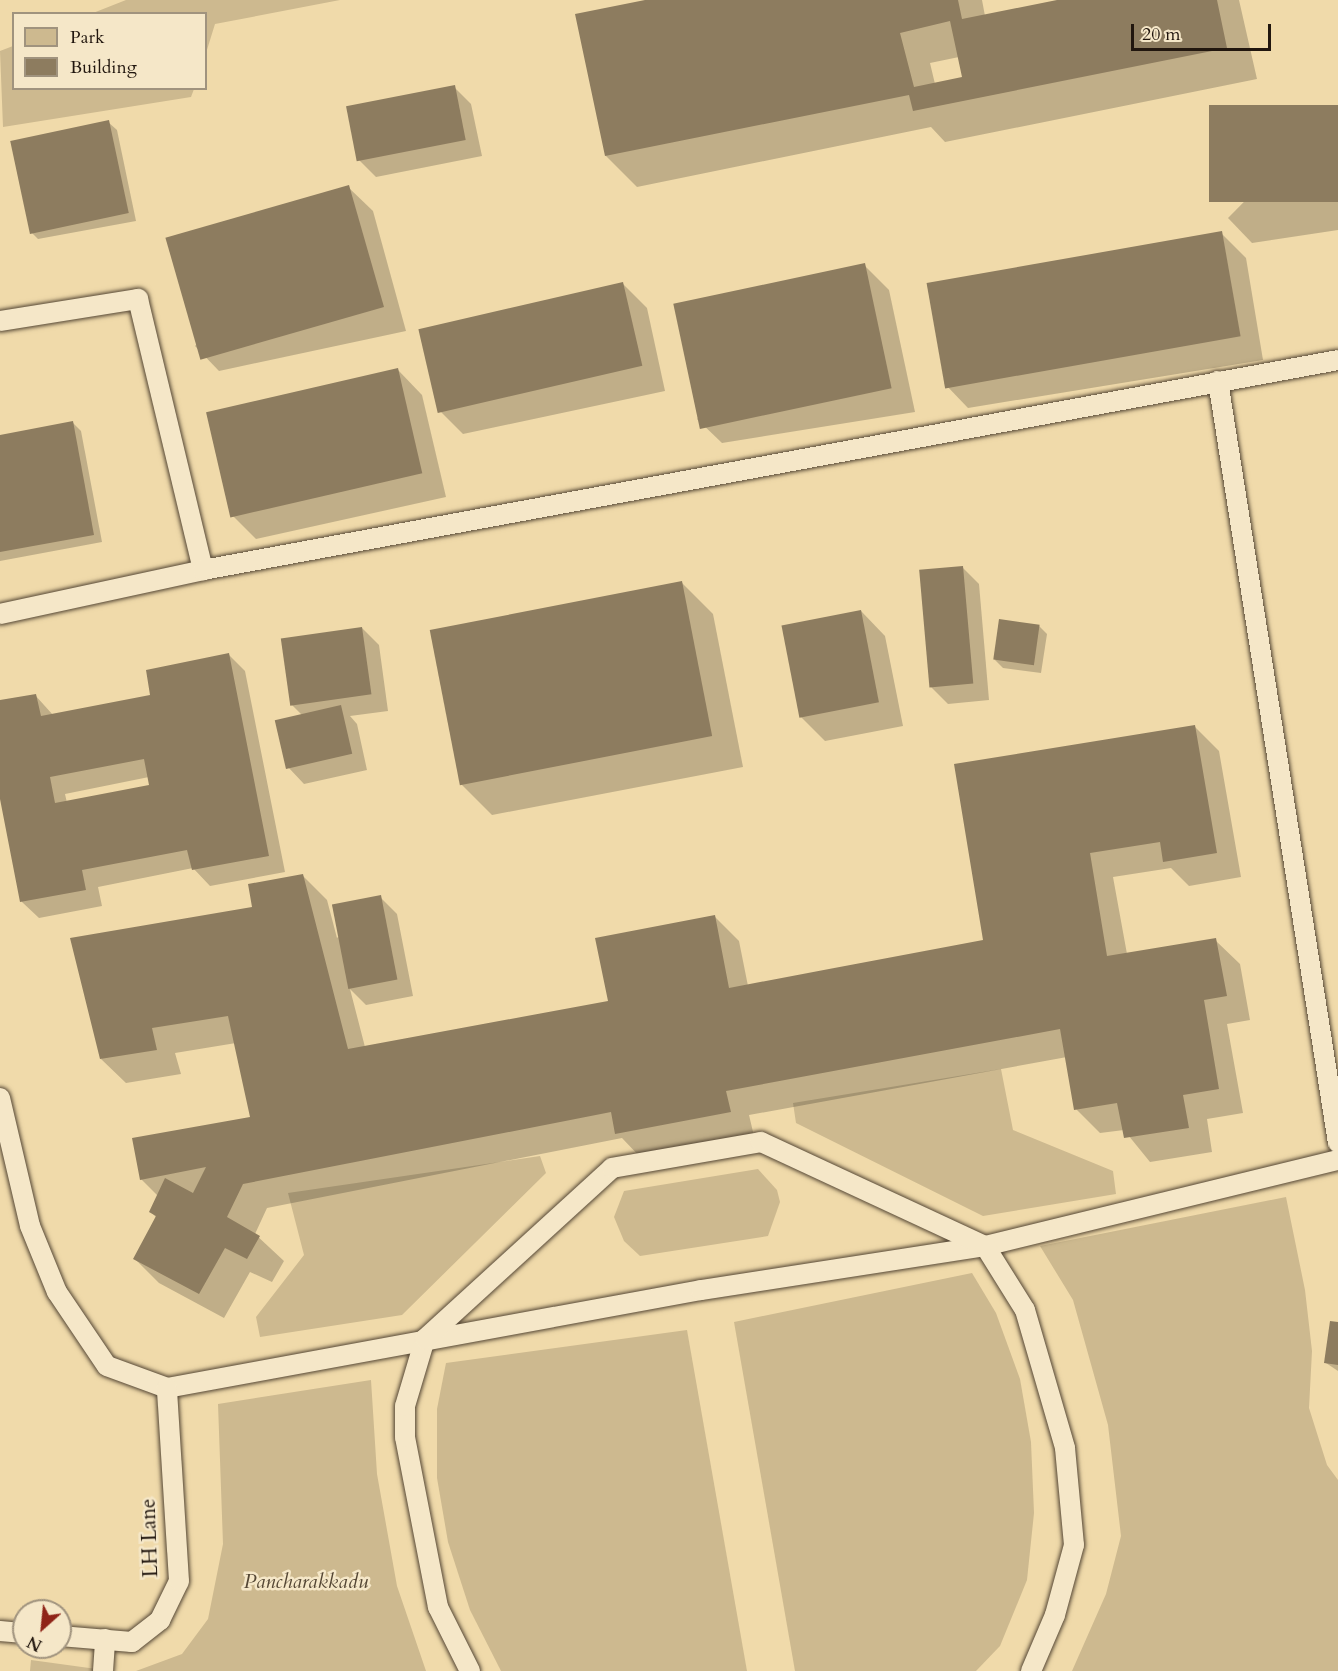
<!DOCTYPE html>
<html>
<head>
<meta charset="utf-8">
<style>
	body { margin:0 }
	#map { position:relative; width:1338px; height:1671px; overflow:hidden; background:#f0daaa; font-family:Cardo,serif }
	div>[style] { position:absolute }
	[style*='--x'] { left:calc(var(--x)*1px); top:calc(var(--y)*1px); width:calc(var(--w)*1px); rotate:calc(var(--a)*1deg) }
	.green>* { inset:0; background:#cdb98f }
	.shadow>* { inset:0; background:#0003 }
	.building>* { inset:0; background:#8d7c5f; transform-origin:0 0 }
	.roads { filter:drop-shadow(0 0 2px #554735) drop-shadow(0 0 2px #554735) }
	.lane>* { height:20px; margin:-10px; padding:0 10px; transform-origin:10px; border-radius:10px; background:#f5e7c8 }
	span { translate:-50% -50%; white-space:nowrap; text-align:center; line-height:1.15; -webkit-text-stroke:5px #f5e7c8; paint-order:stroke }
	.street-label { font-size:21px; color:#21160e }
	.park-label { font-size:21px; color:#554735; font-style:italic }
	.legend { position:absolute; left:12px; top:12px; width:195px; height:78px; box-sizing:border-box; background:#f5e7c8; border:2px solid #a0937e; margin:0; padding:8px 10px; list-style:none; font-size:18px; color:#21160e }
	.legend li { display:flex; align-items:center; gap:12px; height:30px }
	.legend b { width:30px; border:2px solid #a0937e }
	.north { position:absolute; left:12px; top:1599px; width:60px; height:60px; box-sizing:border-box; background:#f5e7c8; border:2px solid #a0937e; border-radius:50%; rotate:207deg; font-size:16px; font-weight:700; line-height:24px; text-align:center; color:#21160e }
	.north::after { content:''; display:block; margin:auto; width:21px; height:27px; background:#8f2418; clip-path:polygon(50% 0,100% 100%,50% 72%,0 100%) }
	.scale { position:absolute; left:1131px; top:24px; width:140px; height:27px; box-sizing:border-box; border:3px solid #21160e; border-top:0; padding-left:8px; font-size:18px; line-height:21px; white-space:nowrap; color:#21160e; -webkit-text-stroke:4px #f5e7c8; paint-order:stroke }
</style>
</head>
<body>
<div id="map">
	<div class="green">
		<i style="clip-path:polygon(126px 0,340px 0,215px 24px,206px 53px,206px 14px,93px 13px)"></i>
		<i style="clip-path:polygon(13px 46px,14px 88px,194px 89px,191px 97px,3px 127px,0 51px)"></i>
		<i style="clip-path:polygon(1001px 1069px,1013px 1130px,1113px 1171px,1116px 1194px,983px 1216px,796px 1123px,793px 1103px)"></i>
		<i style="clip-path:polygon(540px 1156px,546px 1173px,402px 1315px,260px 1337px,256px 1317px,304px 1255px,288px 1193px)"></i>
		<i style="clip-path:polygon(758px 1169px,777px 1190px,780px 1202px,768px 1236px,640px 1256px,624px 1241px,614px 1217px,624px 1191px)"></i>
		<i style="clip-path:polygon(1286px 1197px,1305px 1290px,1312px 1351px,1309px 1408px,1327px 1465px,1338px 1480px,1338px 1671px,1072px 1671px,1106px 1594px,1121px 1536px,1108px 1425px,1073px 1300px,1040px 1246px)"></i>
		<i style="clip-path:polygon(972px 1273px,996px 1313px,1020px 1379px,1031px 1442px,1034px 1513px,1027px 1580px,1000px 1646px,976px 1671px,795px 1671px,734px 1322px)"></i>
		<i style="clip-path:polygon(687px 1330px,747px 1671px,501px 1671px,470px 1610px,448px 1542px,437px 1478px,437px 1409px,446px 1363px)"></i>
		<i style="clip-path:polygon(371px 1380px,377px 1474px,397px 1586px,426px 1671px,136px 1671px,182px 1654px,208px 1619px,223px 1544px,218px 1404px)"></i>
		<i style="clip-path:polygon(31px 1660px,111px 1671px,30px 1671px)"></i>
	</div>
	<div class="shadow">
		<i style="clip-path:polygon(evenodd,653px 0,982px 0,985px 16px,1064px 0,1239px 0,1257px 79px,945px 142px,931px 127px,637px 187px,606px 156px,653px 0,959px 57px,964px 78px,935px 84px,930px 63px,959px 57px)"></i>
		<i style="clip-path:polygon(454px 87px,471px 104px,482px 156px,376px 177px,359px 160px)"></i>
		<i style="clip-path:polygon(1338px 107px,1338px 230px,1252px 243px,1228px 218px)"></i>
		<i style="clip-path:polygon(108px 122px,117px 130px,136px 221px,38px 239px,30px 231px)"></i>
		<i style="clip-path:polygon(348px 187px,373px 211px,406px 331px,219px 371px,195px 346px)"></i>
		<i style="clip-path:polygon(1221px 233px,1246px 258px,1263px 360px,968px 408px,944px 383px)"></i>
		<i style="clip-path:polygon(864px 265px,889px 290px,915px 412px,722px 443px,697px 419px)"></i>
		<i style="clip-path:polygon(623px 284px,647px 308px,665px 391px,463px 434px,438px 409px)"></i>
		<i style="clip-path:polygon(398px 370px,422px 395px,446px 497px,256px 539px,231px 514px)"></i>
		<i style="clip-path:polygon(73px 423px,81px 431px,102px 542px,0 561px,0 436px)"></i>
		<i style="clip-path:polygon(962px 567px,979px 584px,989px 700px,948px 704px,931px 687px)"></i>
		<i style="clip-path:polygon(682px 583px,713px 614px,743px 767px,492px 815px,461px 784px)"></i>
		<i style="clip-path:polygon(861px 611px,885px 636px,903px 726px,825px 741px,800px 716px)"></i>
		<i style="clip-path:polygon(1039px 626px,1047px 634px,1041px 673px,1003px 668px,995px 660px)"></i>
		<i style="clip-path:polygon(362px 628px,379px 645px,388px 711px,350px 716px,357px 724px,367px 770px,304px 784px,288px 767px,302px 715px,292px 705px)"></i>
		<i style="clip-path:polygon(evenodd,228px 654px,245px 671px,285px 872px,210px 886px,193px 868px,98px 887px,102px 906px,39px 918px,22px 902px,0 792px,0 702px,35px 695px,53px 715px,152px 696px,228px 654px,149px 777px,151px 786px,67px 803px,65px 794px,149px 777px)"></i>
		<i style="clip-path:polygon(1194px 726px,1219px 751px,1241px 877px,1189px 886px,1171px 868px,1113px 877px,1127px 954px,1215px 940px,1240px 964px,1250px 1020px,1227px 1024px,1243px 1113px,1207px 1119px,1212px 1152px,1150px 1162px,1124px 1130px,1100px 1133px,1076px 1109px,1067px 1057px,749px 1115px,754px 1136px,641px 1158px,622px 1138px,267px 1208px,255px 1234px,284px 1261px,272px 1282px,250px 1272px,224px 1318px,159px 1283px,135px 1259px,157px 1218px,151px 1212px,158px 1196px,141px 1179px,252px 1118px,236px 1043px,175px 1053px,181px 1074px,126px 1083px,101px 1059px,253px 908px,303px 876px,327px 900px,337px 938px,380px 897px,397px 914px,413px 996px,366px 1005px,350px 989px,365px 1047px,609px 1002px,715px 917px,739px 941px,748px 986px,985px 941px)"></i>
		<i style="clip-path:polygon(1338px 1324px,1338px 1371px,1326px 1363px)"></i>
	</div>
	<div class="building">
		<i style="clip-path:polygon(evenodd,645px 0,958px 0,962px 19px,1057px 0,1217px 0,1227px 48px,913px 111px,909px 95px,605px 156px,575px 14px,645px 0,950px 21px,962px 77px,914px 87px,900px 33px,950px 21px)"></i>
		<i style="left:455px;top:85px;width:56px;height:111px;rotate:79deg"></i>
		<i style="left:1338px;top:105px;width:97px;height:129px;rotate:90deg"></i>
		<i style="left:109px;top:120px;width:95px;height:101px;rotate:78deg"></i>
		<i style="left:349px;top:185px;width:127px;height:191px;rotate:74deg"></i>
		<i style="left:1222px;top:231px;width:107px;height:300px;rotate:80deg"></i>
		<i style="left:865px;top:263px;width:128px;height:196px;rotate:78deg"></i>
		<i style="left:623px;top:282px;width:86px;height:210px;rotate:77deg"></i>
		<i style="left:398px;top:368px;width:108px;height:197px;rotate:77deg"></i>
		<i style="clip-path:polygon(73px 421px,94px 535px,0 552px,0 435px)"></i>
		<i style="left:963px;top:566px;width:118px;height:44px;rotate:85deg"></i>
		<i style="left:682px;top:581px;width:158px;height:257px;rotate:79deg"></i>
		<i style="left:861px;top:610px;width:94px;height:81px;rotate:79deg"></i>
		<i style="left:999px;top:619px;width:41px;height:41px;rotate:8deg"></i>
		<i style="left:362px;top:627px;width:68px;height:82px;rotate:82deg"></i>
		<i style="clip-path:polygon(evenodd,229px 653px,269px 856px,192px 870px,187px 850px,82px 870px,86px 890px,20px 902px,0 799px,0 700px,36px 694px,41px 716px,150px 695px,146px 670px,229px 653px,144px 759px,149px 785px,55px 803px,50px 777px,144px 759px)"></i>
		<i style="left:341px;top:705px;width:50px;height:68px;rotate:77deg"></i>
		<i style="clip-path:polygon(1195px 725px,1217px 853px,1163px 862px,1160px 842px,1090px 853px,1107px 956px,1216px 938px,1227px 996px,1204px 1000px,1219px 1089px,1183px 1095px,1189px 1128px,1124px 1138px,1117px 1103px,1074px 1110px,1060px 1029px,726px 1091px,731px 1112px,615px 1134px,611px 1112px,243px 1184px,227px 1217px,260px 1236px,247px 1259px,225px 1248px,199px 1294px,133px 1259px,156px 1216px,149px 1212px,165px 1178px,193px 1193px,206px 1167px,140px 1180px,132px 1138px,250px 1117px,243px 1085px,228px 1016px,152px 1028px,157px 1050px,100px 1059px,70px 938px,252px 907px,248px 884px,303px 874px,348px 1049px,608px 1001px,595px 938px,715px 915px,729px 988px,829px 969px,983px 940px,954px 764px)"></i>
		<i style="left:381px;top:895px;width:86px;height:50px;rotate:79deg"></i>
		<i style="clip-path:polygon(1330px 1321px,1338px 1322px,1338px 1365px,1324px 1363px)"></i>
	</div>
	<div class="roads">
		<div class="lane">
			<i style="--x:0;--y:321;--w:140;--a:-9.1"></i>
			<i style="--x:138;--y:299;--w:279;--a:76.5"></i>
			<i style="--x:1218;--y:381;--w:771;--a:81.05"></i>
			<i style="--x:0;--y:614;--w:208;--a:-12.2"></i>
			<i style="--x:203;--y:570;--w:1154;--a:-10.48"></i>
			<i style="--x:0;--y:1098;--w:131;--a:76.8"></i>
			<i style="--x:30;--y:1226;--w:71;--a:67.8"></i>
			<i style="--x:57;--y:1292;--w:89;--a:56"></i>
			<i style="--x:107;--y:1366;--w:64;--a:20.1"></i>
			<i style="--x:167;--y:1388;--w:543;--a:-10.4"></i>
			<i style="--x:701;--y:1290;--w:287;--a:-8.8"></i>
			<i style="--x:985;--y:1246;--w:363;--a:-13.7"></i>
			<i style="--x:0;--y:1631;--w:24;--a:5"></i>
			<i style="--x:60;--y:1636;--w:72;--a:4.8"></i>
			<i style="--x:132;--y:1642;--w:36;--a:-38"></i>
			<i style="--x:160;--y:1620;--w:43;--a:-64"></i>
			<i style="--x:179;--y:1581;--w:193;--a:-93.6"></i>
			<i style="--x:103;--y:1671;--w:32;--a:-86"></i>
			<i style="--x:470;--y:1671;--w:72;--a:-116.6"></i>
			<i style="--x:438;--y:1607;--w:173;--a:-101"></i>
			<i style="--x:405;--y:1437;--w:31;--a:-90"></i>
			<i style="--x:405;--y:1406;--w:70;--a:-73.4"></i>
			<i style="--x:425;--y:1339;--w:253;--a:-42.4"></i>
			<i style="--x:612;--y:1168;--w:151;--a:-9.9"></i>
			<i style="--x:761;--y:1142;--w:247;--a:24.9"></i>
			<i style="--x:985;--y:1246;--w:75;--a:58"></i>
			<i style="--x:1025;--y:1310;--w:144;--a:73.8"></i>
			<i style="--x:1065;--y:1448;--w:97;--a:84.7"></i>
			<i style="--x:1074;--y:1545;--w:73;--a:105.2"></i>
			<i style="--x:1055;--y:1615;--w:61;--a:113.2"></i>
		</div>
	</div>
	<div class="street-label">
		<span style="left:150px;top:1538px;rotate:-92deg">LH Lane</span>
	</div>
	<div class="park-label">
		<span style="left:306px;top:1582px">Pancharakkadu</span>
	</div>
	<ul class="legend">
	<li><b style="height:16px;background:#cdb98f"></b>Park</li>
	<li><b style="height:16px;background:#8d7c5f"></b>Building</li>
	</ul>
	<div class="north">N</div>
	<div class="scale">20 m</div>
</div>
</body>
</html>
